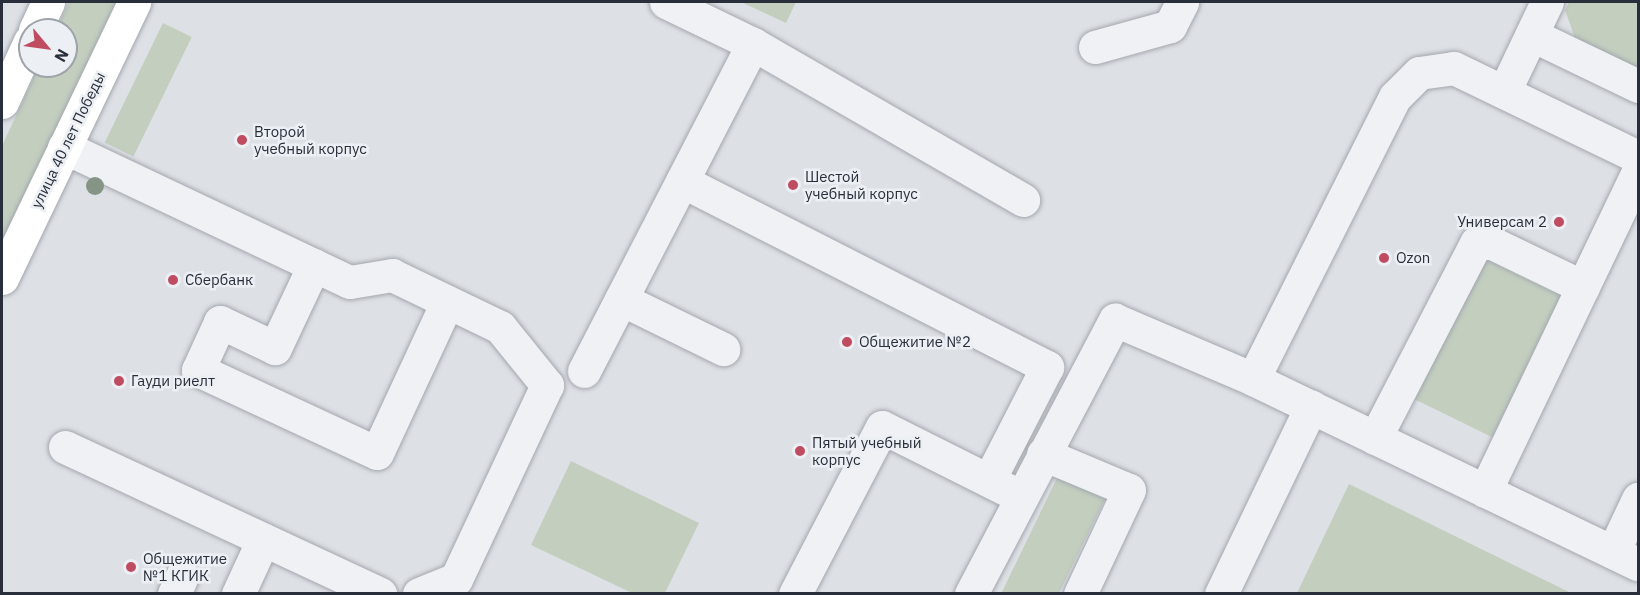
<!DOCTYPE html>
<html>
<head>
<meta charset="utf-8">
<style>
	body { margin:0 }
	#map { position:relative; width:1640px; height:595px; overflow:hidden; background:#dde0e5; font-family:"IBM Plex Sans",sans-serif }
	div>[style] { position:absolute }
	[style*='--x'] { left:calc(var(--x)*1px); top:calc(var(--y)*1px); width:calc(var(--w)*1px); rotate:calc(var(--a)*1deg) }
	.green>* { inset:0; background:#c3cebf; transform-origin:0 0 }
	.roads { filter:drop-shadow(0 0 2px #a3a7ae) drop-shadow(0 0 2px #a3a7ae) }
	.minor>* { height:33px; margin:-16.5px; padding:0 16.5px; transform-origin:16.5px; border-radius:16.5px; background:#eff1f4 }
	.major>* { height:33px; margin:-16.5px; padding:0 16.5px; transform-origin:16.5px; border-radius:16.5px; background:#fff }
	.trees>* { width:18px; height:18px; margin:-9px; border-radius:50%; background:#859485 }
	.dots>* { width:16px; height:16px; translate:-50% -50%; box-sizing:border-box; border:3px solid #eceff3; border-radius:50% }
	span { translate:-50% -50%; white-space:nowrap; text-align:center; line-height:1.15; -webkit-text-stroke:5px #eceff3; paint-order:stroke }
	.poi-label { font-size:15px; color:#282f3a }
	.left { translate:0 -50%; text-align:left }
	.right { translate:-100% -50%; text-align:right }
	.street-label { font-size:15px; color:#282f3a }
	.frame { position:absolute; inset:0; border:3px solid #282f3a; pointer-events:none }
	.north { position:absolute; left:18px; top:18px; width:60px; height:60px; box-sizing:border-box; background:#eceff3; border:2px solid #9ea2a9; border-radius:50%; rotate:119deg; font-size:16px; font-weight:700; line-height:24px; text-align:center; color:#282f3a }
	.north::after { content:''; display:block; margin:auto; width:21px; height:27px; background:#c04c62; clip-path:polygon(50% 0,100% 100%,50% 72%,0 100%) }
</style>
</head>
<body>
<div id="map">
	<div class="green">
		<i style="clip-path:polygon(69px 2px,116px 2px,2px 245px,2px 146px,39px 66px,66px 66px,66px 30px,56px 30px)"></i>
		<i style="clip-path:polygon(741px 2px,796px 2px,786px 23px)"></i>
		<i style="clip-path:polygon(1569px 2px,1638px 2px,1638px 75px,1575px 38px,1565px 10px)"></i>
		<i style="left:163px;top:23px;width:32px;height:133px;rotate:26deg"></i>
		<i style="left:1483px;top:258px;width:87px;height:157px;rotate:26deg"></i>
		<i style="clip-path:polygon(571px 461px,699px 523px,665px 593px,632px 593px,531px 545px)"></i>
		<i style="clip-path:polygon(1058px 476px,1105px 499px,1059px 593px,1001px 594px)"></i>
		<i style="clip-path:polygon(1349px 484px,1571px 593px,1297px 593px)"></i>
	</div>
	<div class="roads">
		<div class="minor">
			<i style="--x:666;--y:2;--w:97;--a:25.8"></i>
			<i style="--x:753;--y:44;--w:312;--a:30"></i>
			<i style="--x:1532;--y:35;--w:118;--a:25.7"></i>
			<i style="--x:1095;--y:47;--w:78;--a:-15.6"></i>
			<i style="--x:1170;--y:26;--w:27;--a:-63"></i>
			<i style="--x:1504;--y:92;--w:100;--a:-64.5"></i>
			<i style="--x:64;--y:147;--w:316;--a:25.3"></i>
			<i style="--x:350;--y:282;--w:43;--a:-9.5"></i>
			<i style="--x:392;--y:275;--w:120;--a:25.7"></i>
			<i style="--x:500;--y:327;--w:75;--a:51"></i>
			<i style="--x:547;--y:385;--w:214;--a:115.1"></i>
			<i style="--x:456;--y:579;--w:40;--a:158"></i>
			<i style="--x:682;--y:181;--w:410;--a:27"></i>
			<i style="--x:1047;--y:367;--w:127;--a:117.2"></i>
			<i style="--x:314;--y:265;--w:92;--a:115.2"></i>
			<i style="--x:275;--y:348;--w:61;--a:-154.7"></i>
			<i style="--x:220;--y:322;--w:53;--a:114.6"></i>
			<i style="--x:198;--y:370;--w:197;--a:24.9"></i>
			<i style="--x:377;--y:453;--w:166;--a:-65.1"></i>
			<i style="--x:621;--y:299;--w:114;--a:26.1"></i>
			<i style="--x:584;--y:371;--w:368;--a:-62.7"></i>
			<i style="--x:1253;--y:379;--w:427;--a:25.7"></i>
			<i style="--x:1375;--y:438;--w:220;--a:-62.6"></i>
			<i style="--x:1476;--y:243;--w:16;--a:0"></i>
			<i style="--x:1492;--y:243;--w:101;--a:25.8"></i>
			<i style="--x:65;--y:447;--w:348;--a:25"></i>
			<i style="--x:1043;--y:454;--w:93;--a:22.7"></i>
			<i style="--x:1129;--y:490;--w:115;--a:115.2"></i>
			<i style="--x:1485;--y:491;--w:354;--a:-64.4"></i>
			<i style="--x:1613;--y:552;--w:59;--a:-64.7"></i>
			<i style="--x:174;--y:594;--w:20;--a:-66"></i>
			<i style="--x:238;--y:594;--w:60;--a:-65.2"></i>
			<i style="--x:795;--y:594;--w:188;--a:-62.5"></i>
			<i style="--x:882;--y:427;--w:141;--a:26.6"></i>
			<i style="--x:971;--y:594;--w:310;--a:-62.3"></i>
			<i style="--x:1115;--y:320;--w:150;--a:23.1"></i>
			<i style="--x:1253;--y:379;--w:316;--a:-63.3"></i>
			<i style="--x:1395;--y:97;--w:34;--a:-45"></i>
			<i style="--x:1419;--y:73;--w:35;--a:-8"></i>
			<i style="--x:1454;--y:68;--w:204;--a:25.8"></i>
			<i style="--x:1221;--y:594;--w:208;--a:-64.3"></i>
		</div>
		<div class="major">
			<i style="--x:35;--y:30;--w:31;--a:-65"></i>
			<i style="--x:2;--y:102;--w:67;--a:-65.3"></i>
			<i style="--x:2;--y:278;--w:306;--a:-64.4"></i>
		</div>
	</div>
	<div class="trees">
		<i style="left:95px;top:186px"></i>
	</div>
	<div class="dots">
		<i style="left:242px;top:140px;background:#c04c62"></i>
		<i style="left:793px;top:185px;background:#c04c62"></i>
		<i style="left:1559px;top:222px;background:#c04c62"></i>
		<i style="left:1384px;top:258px;background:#c04c62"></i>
		<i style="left:173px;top:280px;background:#c04c62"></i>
		<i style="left:847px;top:342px;background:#c04c62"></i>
		<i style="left:119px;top:381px;background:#c04c62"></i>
		<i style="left:800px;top:451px;background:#c04c62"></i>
		<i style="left:131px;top:567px;background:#c04c62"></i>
	</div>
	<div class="poi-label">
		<span class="left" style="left:254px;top:140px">Второй<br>учебный корпус</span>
		<span class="left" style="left:805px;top:185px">Шестой<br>учебный корпус</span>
		<span class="right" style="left:1547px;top:222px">Универсам 2</span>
		<span class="left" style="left:1396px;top:258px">Ozon</span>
		<span class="left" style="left:185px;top:280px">Сбербанк</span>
		<span class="left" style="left:859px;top:342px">Общежитие №2</span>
		<span class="left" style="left:131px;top:381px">Гауди риелт</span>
		<span class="left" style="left:812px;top:451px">Пятый учебный<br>корпус</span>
		<span class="left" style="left:143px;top:567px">Общежитие<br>№1 КГИК</span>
	</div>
	<div class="street-label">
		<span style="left:68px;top:140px;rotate:-64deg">улица 40 лет Победы</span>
	</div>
	<div class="frame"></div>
	<div class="north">N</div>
</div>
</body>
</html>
